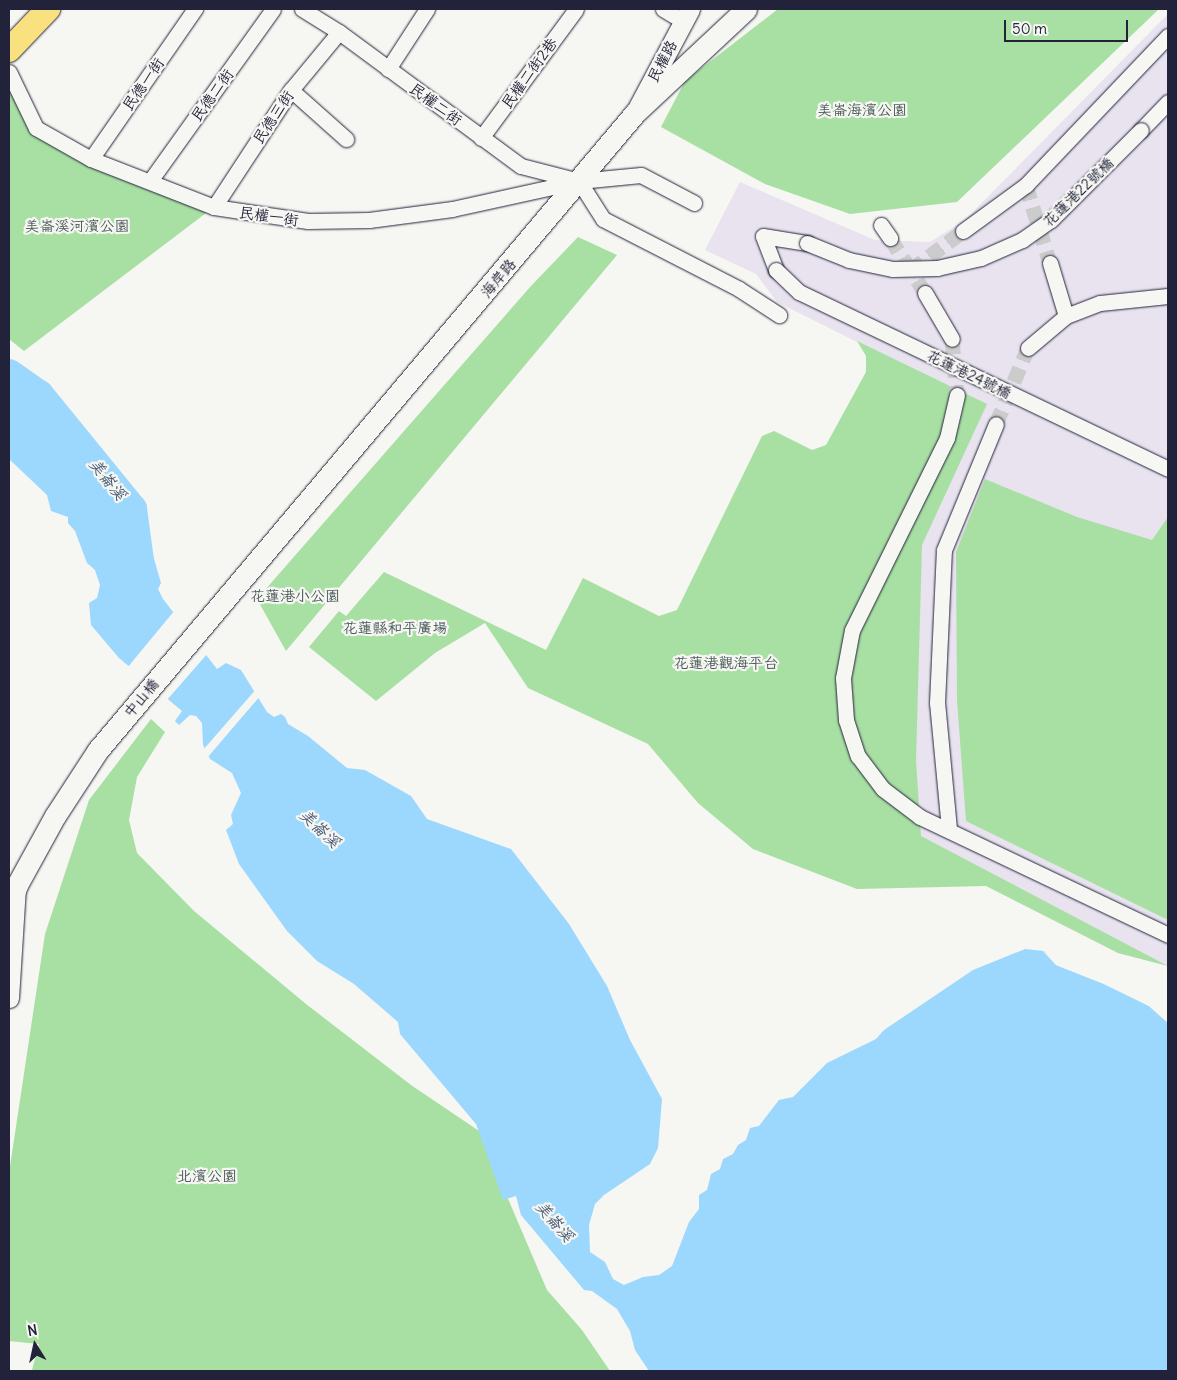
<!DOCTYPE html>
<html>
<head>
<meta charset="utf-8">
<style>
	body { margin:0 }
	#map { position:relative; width:1177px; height:1380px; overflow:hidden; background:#f6f6f2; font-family:Delius,"LXGW WenKai TC",sans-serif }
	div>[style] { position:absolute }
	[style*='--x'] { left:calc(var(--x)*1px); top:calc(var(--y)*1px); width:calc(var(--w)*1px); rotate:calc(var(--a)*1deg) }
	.built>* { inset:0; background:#e8e3ef }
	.green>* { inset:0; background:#a8dfa3 }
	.water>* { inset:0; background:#9cd8fd }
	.pier>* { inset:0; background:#f6f6f2 }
	.river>* { height:30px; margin:-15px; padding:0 15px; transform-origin:15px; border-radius:15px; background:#9cd8fd }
	.minor-tunnel>* { height:15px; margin-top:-7.5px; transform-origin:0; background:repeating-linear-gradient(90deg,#cccccd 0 15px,transparent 0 23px) }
	.roads { filter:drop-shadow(0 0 1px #22223b) drop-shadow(0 0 1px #22223b) }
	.minor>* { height:15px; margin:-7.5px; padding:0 7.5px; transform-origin:7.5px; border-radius:7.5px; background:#f6f6f2 }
	.tertiary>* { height:19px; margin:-9.5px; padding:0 9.5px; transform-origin:9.5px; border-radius:9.5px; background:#f6f6f2 }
	.secondary>* { height:21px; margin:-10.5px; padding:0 10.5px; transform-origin:10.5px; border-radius:10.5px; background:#f6f6f2 }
	.primary>* { height:24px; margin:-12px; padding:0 12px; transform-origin:12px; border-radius:12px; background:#fae180 }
	.bridges { filter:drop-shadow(0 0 1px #22223b) drop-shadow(0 0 1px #22223b) }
	.minor-bridge>* { height:15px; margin:-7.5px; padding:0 7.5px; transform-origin:7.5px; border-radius:7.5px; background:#f6f6f2 }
	span { translate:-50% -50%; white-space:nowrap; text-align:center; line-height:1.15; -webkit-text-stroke:4.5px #f6f6f2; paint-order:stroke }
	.street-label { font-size:15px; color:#22223b }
	.park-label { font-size:15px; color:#4a5b5a }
	.water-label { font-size:16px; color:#475975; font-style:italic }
	.frame { position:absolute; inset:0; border:10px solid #22223b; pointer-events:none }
	.north { position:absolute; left:10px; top:1320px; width:50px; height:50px; -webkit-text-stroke:4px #f6f6f2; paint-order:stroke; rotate:350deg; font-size:14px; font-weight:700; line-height:20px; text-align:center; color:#22223b }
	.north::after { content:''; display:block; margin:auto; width:18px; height:22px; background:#22223b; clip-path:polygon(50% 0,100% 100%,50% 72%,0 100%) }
	.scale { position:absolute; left:1004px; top:20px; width:124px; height:22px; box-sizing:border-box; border:2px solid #22223b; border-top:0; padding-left:6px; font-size:15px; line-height:18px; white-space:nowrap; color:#22223b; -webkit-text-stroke:4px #f6f6f2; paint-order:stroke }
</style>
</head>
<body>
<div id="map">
	<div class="built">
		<i style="clip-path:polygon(1168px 14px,1168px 966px,1118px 953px,759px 761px,943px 385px,777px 302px,756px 274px,705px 250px,740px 182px,875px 240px,930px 242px,965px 220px)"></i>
	</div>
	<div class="green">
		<i style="clip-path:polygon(778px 9px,1159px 9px,957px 202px,850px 214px,765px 184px,661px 127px,685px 81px)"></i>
		<i style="clip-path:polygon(9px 72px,36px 128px,214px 207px,24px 351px,9px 339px)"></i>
		<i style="clip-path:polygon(578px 237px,617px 255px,286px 651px,257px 599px,531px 286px)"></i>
		<i style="clip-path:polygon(857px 341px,987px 404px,922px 545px,916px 761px,921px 836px,1168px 966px,1118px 953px,986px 886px,857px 889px,753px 849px,698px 803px,648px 744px,528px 688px,485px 623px,435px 653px,376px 701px,309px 647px,339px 611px,346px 616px,384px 572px,546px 650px,583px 578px,659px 616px,677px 610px,762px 436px,774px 431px,812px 450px,826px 445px,866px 372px,866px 356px)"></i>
		<i style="clip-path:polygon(985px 479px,1077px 517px,1152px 540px,1168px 517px,1168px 920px,966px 821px,957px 700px,956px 552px)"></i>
		<i style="clip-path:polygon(151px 719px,165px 732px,137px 777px,129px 820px,137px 853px,194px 911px,306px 1004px,411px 1085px,479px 1131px,547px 1290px,582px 1330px,610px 1371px,35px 1371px,32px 1370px,39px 1344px,9px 1341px,9px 1173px,45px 934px,89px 800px)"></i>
	</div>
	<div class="water">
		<i style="clip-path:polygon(9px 362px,21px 369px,19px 376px,84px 454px,107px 472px,143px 539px,150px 545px,161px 583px,158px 589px,163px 599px,217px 669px,226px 663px,241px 670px,267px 712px,274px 717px,281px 714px,285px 717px,288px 724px,308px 736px,347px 768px,365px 770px,411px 796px,427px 819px,511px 849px,569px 924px,607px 986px,630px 1040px,662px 1099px,658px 1148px,650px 1164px,604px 1195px,595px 1204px,589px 1225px,590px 1252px,605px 1262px,613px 1279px,624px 1285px,643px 1277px,659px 1275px,672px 1266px,689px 1222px,699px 1209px,699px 1195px,707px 1190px,711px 1174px,720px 1169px,723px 1159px,733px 1154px,738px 1145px,746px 1140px,750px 1128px,759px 1126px,779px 1100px,793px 1097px,827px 1063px,876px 1039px,884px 1030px,973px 970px,1025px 949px,1044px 951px,1056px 965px,1104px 984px,1149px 1006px,1168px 1023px,1168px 1371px,649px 1371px,635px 1350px,630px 1331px,617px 1309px,592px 1291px,584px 1290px,521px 1215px,516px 1196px,503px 1200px,476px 1124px,400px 1034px,398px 1022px,354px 984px,317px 961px,287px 931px,239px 864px,226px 830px,233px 824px,231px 815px,241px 793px,232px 773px,210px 759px,203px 745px,202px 723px,196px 716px,190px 715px,179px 725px,175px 721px,182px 711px,119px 658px,91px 625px,89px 603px,97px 598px,100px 585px,95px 570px,87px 563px,75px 531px,68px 523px,68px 517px,51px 511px,47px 495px,9px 459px)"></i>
	</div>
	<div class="pier">
		<i style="clip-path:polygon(175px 610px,208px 653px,166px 701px,127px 668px)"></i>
		<i style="clip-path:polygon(257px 688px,261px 695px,207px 758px,203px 750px)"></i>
		<i style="clip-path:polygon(1041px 949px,1057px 963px,1105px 981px,1150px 1004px,1168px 1023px,1149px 1006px,1104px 984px,1056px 965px)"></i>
	</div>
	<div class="river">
		<i style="--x:9;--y:374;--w:37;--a:35"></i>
		<i style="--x:39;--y:395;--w:147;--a:50.8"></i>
		<i style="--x:132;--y:509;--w:52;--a:82.3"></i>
	</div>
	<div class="minor-tunnel">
		<i style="--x:1026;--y:185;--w:82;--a:72.9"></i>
		<i style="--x:890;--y:238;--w:38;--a:57"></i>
		<i style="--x:925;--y:293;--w:27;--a:-121"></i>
		<i style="--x:911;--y:270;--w:65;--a:-36.9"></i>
		<i style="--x:952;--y:339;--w:56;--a:84.9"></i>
		<i style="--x:996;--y:424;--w:82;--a:-67.2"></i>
	</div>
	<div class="roads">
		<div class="minor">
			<i style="--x:302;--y:9;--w:44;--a:31.9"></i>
			<i style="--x:339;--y:32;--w:226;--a:36.4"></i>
			<i style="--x:521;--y:166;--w:56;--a:14.5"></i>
			<i style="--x:663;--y:9;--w:23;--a:31"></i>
			<i style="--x:388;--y:69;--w:72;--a:-57"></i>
			<i style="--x:9;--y:72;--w:62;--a:64.3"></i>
			<i style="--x:36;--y:128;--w:63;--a:29.4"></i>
			<i style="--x:91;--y:159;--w:132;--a:21.3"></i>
			<i style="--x:214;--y:207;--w:95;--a:8.5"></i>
			<i style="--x:308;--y:221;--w:61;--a:-0.9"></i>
			<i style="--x:369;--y:220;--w:84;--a:-7.5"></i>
			<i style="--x:452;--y:209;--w:130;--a:-12.4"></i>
			<i style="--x:579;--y:181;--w:62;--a:-5.5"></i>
			<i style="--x:641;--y:175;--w:60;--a:27.8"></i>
			<i style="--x:291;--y:90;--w:74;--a:41.7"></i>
			<i style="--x:1141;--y:130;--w:39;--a:-46"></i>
			<i style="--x:481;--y:138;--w:160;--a:-53.6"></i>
			<i style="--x:91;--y:159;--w:183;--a:-55.3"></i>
			<i style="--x:150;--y:181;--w:211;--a:-54.4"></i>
			<i style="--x:579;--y:181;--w:45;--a:57.7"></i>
			<i style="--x:603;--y:219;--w:153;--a:27.2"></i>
			<i style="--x:739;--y:289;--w:48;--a:33"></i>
			<i style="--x:214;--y:207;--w:140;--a:-56.7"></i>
			<i style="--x:291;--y:90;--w:75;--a:-50.4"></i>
			<i style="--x:881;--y:225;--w:16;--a:55"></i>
			<i style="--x:963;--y:231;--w:78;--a:-36.1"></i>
			<i style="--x:1026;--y:185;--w:206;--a:-46.4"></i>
			<i style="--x:1050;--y:263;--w:55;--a:73.2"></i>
			<i style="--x:776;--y:270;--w:36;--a:-111"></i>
			<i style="--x:763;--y:236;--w:45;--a:9"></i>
			<i style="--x:925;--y:293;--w:53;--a:59.6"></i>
			<i style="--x:1028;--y:348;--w:50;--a:-40.1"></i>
			<i style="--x:1066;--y:316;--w:36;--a:-21"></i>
			<i style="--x:1100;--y:303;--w:68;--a:-5.9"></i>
			<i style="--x:957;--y:395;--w:44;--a:103.1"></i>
			<i style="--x:947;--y:438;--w:214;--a:116.3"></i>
			<i style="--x:852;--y:630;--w:49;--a:100.6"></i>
			<i style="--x:843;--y:678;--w:42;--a:85.9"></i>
			<i style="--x:846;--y:720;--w:38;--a:72"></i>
			<i style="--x:858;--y:756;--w:41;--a:52.9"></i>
			<i style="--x:883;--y:789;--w:46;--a:37.1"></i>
			<i style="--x:920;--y:817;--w:275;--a:25.4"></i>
			<i style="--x:949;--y:829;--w:127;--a:-95.4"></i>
			<i style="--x:937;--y:703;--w:153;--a:-87.4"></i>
			<i style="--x:944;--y:550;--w:136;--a:-67.6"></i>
		</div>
		<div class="tertiary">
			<i style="--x:638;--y:107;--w:111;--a:-62"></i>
			<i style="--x:9;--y:998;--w:110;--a:-86.4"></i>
		</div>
		<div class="secondary">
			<i style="--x:9;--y:906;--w:22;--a:-69"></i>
			<i style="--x:17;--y:885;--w:79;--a:-61.2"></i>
			<i style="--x:55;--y:816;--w:79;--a:-56.9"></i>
			<i style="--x:98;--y:750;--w:833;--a:-49.87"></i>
			<i style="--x:635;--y:113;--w:152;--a:-43.1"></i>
		</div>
		<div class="primary">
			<i style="--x:9;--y:50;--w:57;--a:-46.4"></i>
		</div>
	</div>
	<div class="bridges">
		<div class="minor-bridge">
			<i style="--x:807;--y:243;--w:45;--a:22"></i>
			<i style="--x:849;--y:260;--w:45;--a:11.6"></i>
			<i style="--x:893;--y:269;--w:44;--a:-1.3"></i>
			<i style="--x:937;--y:268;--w:45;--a:-12.8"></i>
			<i style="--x:981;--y:258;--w:45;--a:-23.7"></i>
			<i style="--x:1022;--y:240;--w:35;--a:-35"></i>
			<i style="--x:1051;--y:220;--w:127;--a:-45"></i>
			<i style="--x:776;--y:270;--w:32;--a:44"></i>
			<i style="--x:799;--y:292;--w:409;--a:25.6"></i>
		</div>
	</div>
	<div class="street-label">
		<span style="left:662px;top:61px;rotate:-62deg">民權路</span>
		<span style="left:529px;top:73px;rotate:-54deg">民權二街2巷</span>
		<span style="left:143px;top:84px;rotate:-55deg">民德一街</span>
		<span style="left:212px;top:95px;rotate:-54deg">民德二街</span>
		<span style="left:436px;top:104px;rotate:36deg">民權二街</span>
		<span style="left:273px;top:117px;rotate:-56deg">民德三街</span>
		<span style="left:1078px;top:192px;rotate:-44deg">花蓮港22號橋</span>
		<span style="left:269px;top:216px;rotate:8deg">民權一街</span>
		<span style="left:498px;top:278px;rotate:-50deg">海岸路</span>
		<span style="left:969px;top:374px;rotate:26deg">花蓮港24號橋</span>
		<span style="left:141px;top:698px;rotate:-50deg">中山橋</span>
	</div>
	<div class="park-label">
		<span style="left:862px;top:110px">美崙海濱公園</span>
		<span style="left:77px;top:226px">美崙溪河濱公園</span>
		<span style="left:295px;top:596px">花蓮港小公園</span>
		<span style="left:395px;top:628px">花蓮縣和平廣場</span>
		<span style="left:726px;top:663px">花蓮港觀海平台</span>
		<span style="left:207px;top:1176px">北濱公園</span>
	</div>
	<div class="water-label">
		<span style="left:108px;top:479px;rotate:51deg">美崙溪</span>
		<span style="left:320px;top:828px;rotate:43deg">美崙溪</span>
		<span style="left:555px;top:1221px;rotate:49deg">美崙溪</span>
	</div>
	<div class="frame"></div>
	<div class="north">N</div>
	<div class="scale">50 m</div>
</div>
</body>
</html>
